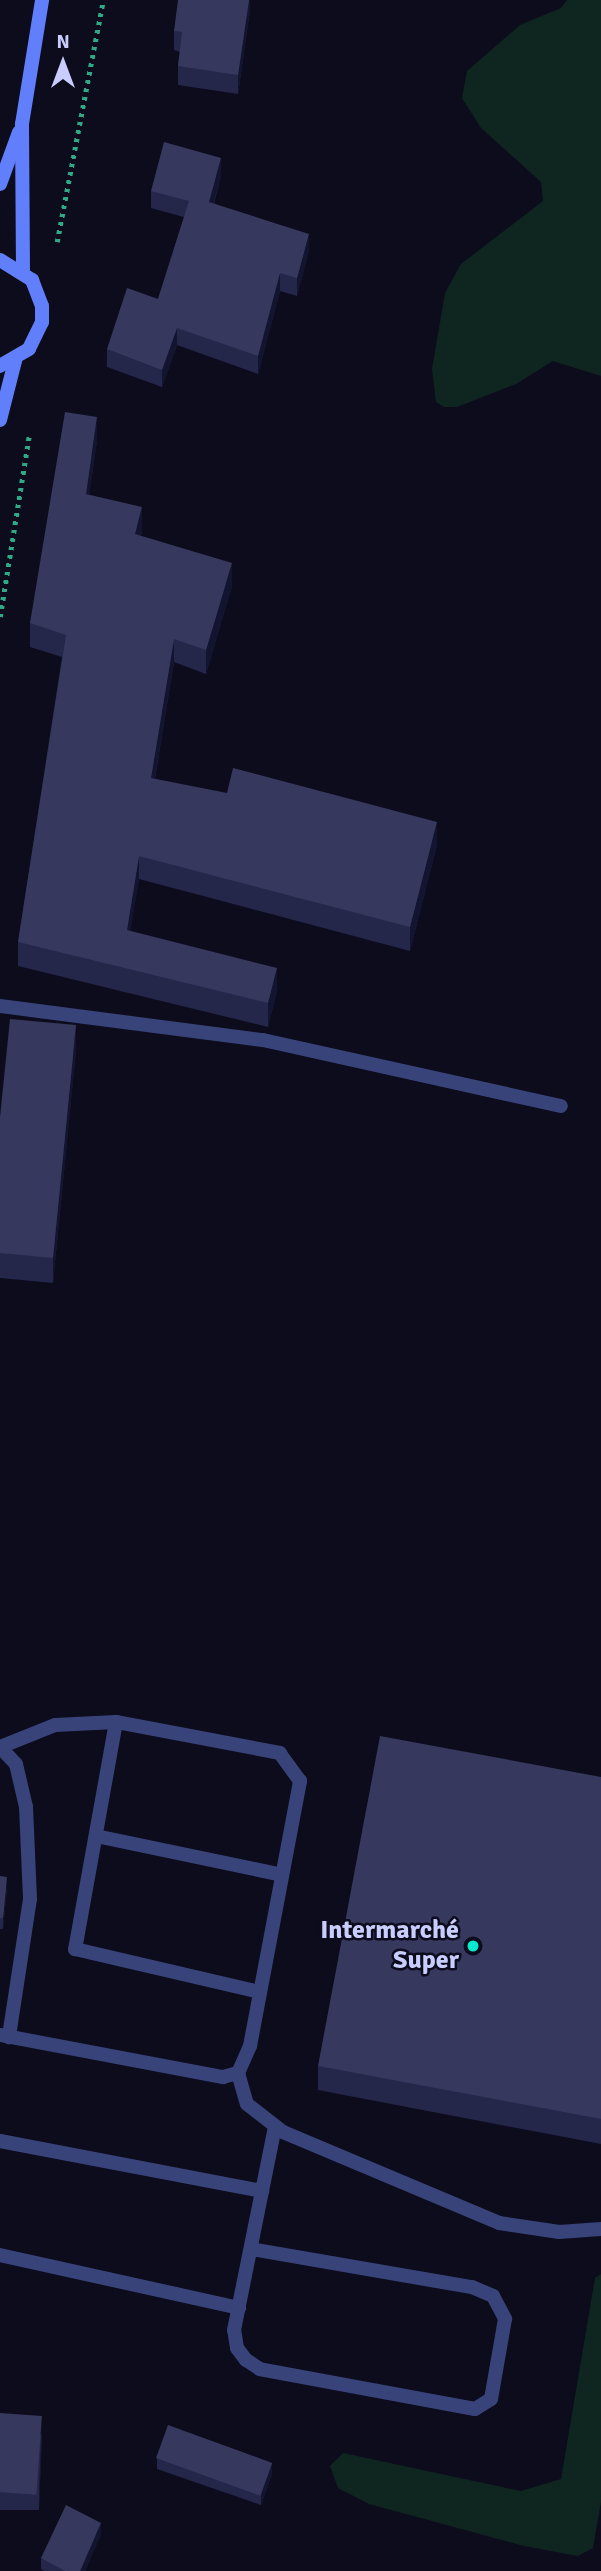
<!DOCTYPE html>
<html>
<head>
<meta charset="utf-8">
<style>
	body { margin:0 }
	#map { position:relative; width:601px; height:2571px; overflow:hidden; background:#0c0c1c; font-family:Signika,sans-serif }
	div>[style] { position:absolute }
	[style*='--x'] { left:calc(var(--x)*1px); top:calc(var(--y)*1px); width:calc(var(--w)*1px); rotate:calc(var(--a)*1deg) }
	.green>* { inset:0; background:#0f2520 }
	.path>* { height:4.5px; margin-top:-2.25px; transform-origin:0; background:repeating-linear-gradient(90deg,#30a987 0 3.5px,transparent 0 8.5px) }
	.service>* { height:14px; margin:-7px; padding:0 7px; transform-origin:7px; border-radius:7px; background:#384379 }
	.secondary>* { height:14px; margin:-7px; padding:0 7px; transform-origin:7px; border-radius:7px; background:#617ffb }
	.wall>* { inset:0; background:#24264a }
	.shaded-wall>* { inset:0; background:#13142f }
	.building>* { inset:0; background:#36385d; transform-origin:0 0 }
	.dots>* { width:19px; height:19px; translate:-50% -50%; box-sizing:border-box; border:4px solid #0c0c1c; border-radius:50% }
	span { translate:-50% -50%; white-space:nowrap; text-align:center; line-height:1.15; -webkit-text-stroke:5px #0c0c1c; paint-order:stroke }
	.poi-label { font-size:26px; color:#c8cdfd; font-weight:700 }
	.right { translate:-100% -50%; text-align:right }
	.north { position:absolute; left:28px; top:28px; width:70px; height:70px; -webkit-text-stroke:5px #0c0c1c; paint-order:stroke; rotate:0deg; font-size:19px; font-weight:700; line-height:28px; text-align:center; color:#c8cdfd }
	.north::after { content:''; display:block; margin:auto; width:24px; height:32px; background:#c8cdfd; clip-path:polygon(50% 0,100% 100%,50% 72%,0 100%) }
</style>
</head>
<body>
<div id="map">
	<div class="green">
		<i style="clip-path:polygon(567px 0,601px 0,601px 376px,553px 361px,516px 384px,457px 407px,444px 407px,436px 402px,432px 369px,445px 293px,461px 264px,543px 201px,541px 182px,481px 128px,462px 98px,467px 71px,520px 25px,561px 8px)"></i>
		<i style="clip-path:polygon(601px 2274px,601px 2502px,593px 2548px,578px 2556px,524px 2546px,369px 2504px,338px 2488px,330px 2466px,343px 2453px,521px 2491px,561px 2479px,595px 2278px)"></i>
	</div>
	<div class="path">
		<i style="--x:57;--y:242;--w:246;--a:-79.2"></i>
		<i style="--x:0;--y:617;--w:184;--a:-80.9"></i>
	</div>
	<div class="service">
		<i style="--x:0;--y:1006;--w:265;--a:7.4"></i>
		<i style="--x:263;--y:1040;--w:305;--a:12.5"></i>
		<i style="--x:116;--y:1722;--w:231;--a:100.2"></i>
		<i style="--x:75;--y:1949;--w:190;--a:13.1"></i>
		<i style="--x:0;--y:1747;--w:23;--a:47"></i>
		<i style="--x:16;--y:1764;--w:44;--a:76.9"></i>
		<i style="--x:26;--y:1807;--w:92;--a:87.5"></i>
		<i style="--x:30;--y:1899;--w:140;--a:98.7"></i>
		<i style="--x:96;--y:1836;--w:190;--a:11.8"></i>
		<i style="--x:0;--y:2035;--w:227;--a:10.7"></i>
		<i style="--x:223;--y:2077;--w:16;--a:-15"></i>
		<i style="--x:238;--y:2073;--w:30;--a:-66"></i>
		<i style="--x:250;--y:2046;--w:270;--a:-79.3"></i>
		<i style="--x:300;--y:1781;--w:34;--a:-126"></i>
		<i style="--x:280;--y:1753;--w:167;--a:-169.3"></i>
		<i style="--x:116;--y:1722;--w:61;--a:177.2"></i>
		<i style="--x:55;--y:1725;--w:59;--a:158.2"></i>
		<i style="--x:238;--y:2073;--w:32;--a:74"></i>
		<i style="--x:247;--y:2104;--w:46;--a:37.9"></i>
		<i style="--x:283;--y:2132;--w:234;--a:22.8"></i>
		<i style="--x:499;--y:2223;--w:61;--a:8.5"></i>
		<i style="--x:559;--y:2232;--w:42;--a:-4.1"></i>
		<i style="--x:0;--y:2141;--w:267;--a:10.8"></i>
		<i style="--x:251;--y:2249;--w:224;--a:9.8"></i>
		<i style="--x:472;--y:2287;--w:23;--a:23"></i>
		<i style="--x:493;--y:2296;--w:26;--a:62"></i>
		<i style="--x:505;--y:2319;--w:81;--a:99.9"></i>
		<i style="--x:491;--y:2399;--w:19;--a:148"></i>
		<i style="--x:475;--y:2409;--w:219;--a:-169.5"></i>
		<i style="--x:260;--y:2369;--w:17;--a:-147"></i>
		<i style="--x:246;--y:2360;--w:15;--a:-127"></i>
		<i style="--x:237;--y:2348;--w:18;--a:-99"></i>
		<i style="--x:234;--y:2330;--w:208;--a:-78.6"></i>
		<i style="--x:0;--y:2255;--w:245;--a:12.5"></i>
	</div>
	<div class="secondary">
		<i style="--x:0;--y:184;--w:55;--a:-69.9"></i>
		<i style="--x:0;--y:260;--w:38;--a:32"></i>
		<i style="--x:32;--y:280;--w:28;--a:69"></i>
		<i style="--x:42;--y:306;--w:16;--a:90"></i>
		<i style="--x:42;--y:322;--w:30;--a:116"></i>
		<i style="--x:29;--y:349;--w:34;--a:150"></i>
		<i style="--x:23;--y:271;--w:147;--a:-90.4"></i>
		<i style="--x:22;--y:124;--w:126;--a:-80.8"></i>
		<i style="--x:0;--y:420;--w:61;--a:-75.7"></i>
	</div>
	<div class="wall">
		<i style="clip-path:polygon(250px 0,250px 10px,238px 94px,178px 85px,178px 66px,180px 52px,174px 50px,174px 31px)"></i>
		<i style="clip-path:polygon(221px 176px,214px 204px,309px 251px,297px 296px,280px 291px,258px 374px,177px 345px,162px 387px,107px 367px,107px 349px,158px 299px,184px 217px,151px 208px,151px 191px)"></i>
		<i style="clip-path:polygon(97px 441px,89px 495px,142px 531px,141px 536px,232px 586px,206px 674px,174px 662px,155px 779px,437px 845px,410px 951px,139px 879px,130px 931px,277px 991px,268px 1027px,18px 966px,18px 942px,62px 657px,30px 647px,30px 623px)"></i>
		<i style="clip-path:polygon(76px 1050px,53px 1283px,0 1278px,0 1117px)"></i>
		<i style="clip-path:polygon(601px 1777px,601px 2144px,318px 2090px,318px 2066px)"></i>
		<i style="clip-path:polygon(0 1876px,7px 1888px,3px 1929px,0 1929px)"></i>
		<i style="clip-path:polygon(0 2413px,42px 2435px,39px 2510px,0 2510px)"></i>
		<i style="clip-path:polygon(157px 2458px,272px 2474px,261px 2505px,157px 2469px)"></i>
		<i style="clip-path:polygon(101px 2534px,85px 2571px,44px 2571px,41px 2569px,41px 2558px)"></i>
	</div>
	<div class="shaded-wall">
		<i style="clip-path:polygon(249px 0,250px 0,250px 10px,238px 94px,238px 75px)"></i>
		<i style="clip-path:polygon(221px 158px,221px 176px,209px 220px,209px 202px)"></i>
		<i style="clip-path:polygon(309px 234px,309px 251px,297px 296px,297px 278px)"></i>
		<i style="clip-path:polygon(280px 273px,280px 291px,258px 374px,258px 356px)"></i>
		<i style="clip-path:polygon(177px 328px,177px 345px,162px 387px,162px 370px)"></i>
		<i style="clip-path:polygon(97px 417px,97px 441px,86px 518px,86px 494px)"></i>
		<i style="clip-path:polygon(142px 507px,142px 531px,135px 558px,135px 534px)"></i>
		<i style="clip-path:polygon(232px 563px,232px 586px,206px 674px,206px 650px)"></i>
		<i style="clip-path:polygon(174px 639px,174px 662px,151px 802px,151px 778px)"></i>
		<i style="clip-path:polygon(437px 822px,437px 845px,410px 951px,410px 927px)"></i>
		<i style="clip-path:polygon(139px 856px,139px 879px,127px 953px,127px 930px)"></i>
		<i style="clip-path:polygon(277px 968px,277px 991px,268px 1027px,268px 1003px)"></i>
		<i style="clip-path:polygon(76px 1025px,76px 1050px,53px 1283px,53px 1258px)"></i>
		<i style="clip-path:polygon(7px 1877px,7px 1888px,3px 1929px,3px 1918px)"></i>
		<i style="clip-path:polygon(42px 2416px,42px 2435px,39px 2510px,39px 2492px)"></i>
		<i style="clip-path:polygon(272px 2463px,272px 2474px,261px 2505px,261px 2494px)"></i>
		<i style="clip-path:polygon(101px 2523px,101px 2534px,85px 2571px,80px 2571px)"></i>
	</div>
	<div class="building">
		<i style="clip-path:polygon(178px 0,249px 0,238px 75px,178px 66px,182px 32px,174px 31px)"></i>
		<i style="clip-path:polygon(164px 142px,221px 158px,209px 202px,309px 234px,297px 278px,280px 273px,258px 356px,177px 328px,162px 370px,107px 349px,127px 288px,158px 299px,189px 201px,151px 191px)"></i>
		<i style="clip-path:polygon(65px 412px,97px 417px,86px 494px,142px 507px,135px 534px,232px 563px,206px 650px,174px 639px,151px 778px,227px 793px,233px 768px,437px 822px,410px 927px,139px 856px,127px 930px,277px 968px,268px 1003px,18px 942px,66px 635px,30px 623px)"></i>
		<i style="clip-path:polygon(10px 1019px,76px 1025px,53px 1258px,0 1253px,0 1117px)"></i>
		<i style="clip-path:polygon(380px 1736px,601px 1777px,601px 2119px,318px 2066px)"></i>
		<i style="clip-path:polygon(0 1876px,7px 1877px,3px 1918px,0 1918px)"></i>
		<i style="left:0;top:2413px;width:42px;height:79px;rotate:4deg"></i>
		<i style="left:168px;top:2425px;width:111px;height:35px;rotate:20deg"></i>
		<i style="clip-path:polygon(66px 2505px,101px 2523px,80px 2571px,65px 2571px,41px 2558px)"></i>
	</div>
	<div class="dots">
		<i style="left:473px;top:1946px;background:#07ead0"></i>
	</div>
	<div class="poi-label">
		<span class="right" style="left:459px;top:1946px">Intermarché<br>Super</span>
	</div>
	<div class="north">N</div>
</div>
</body>
</html>
